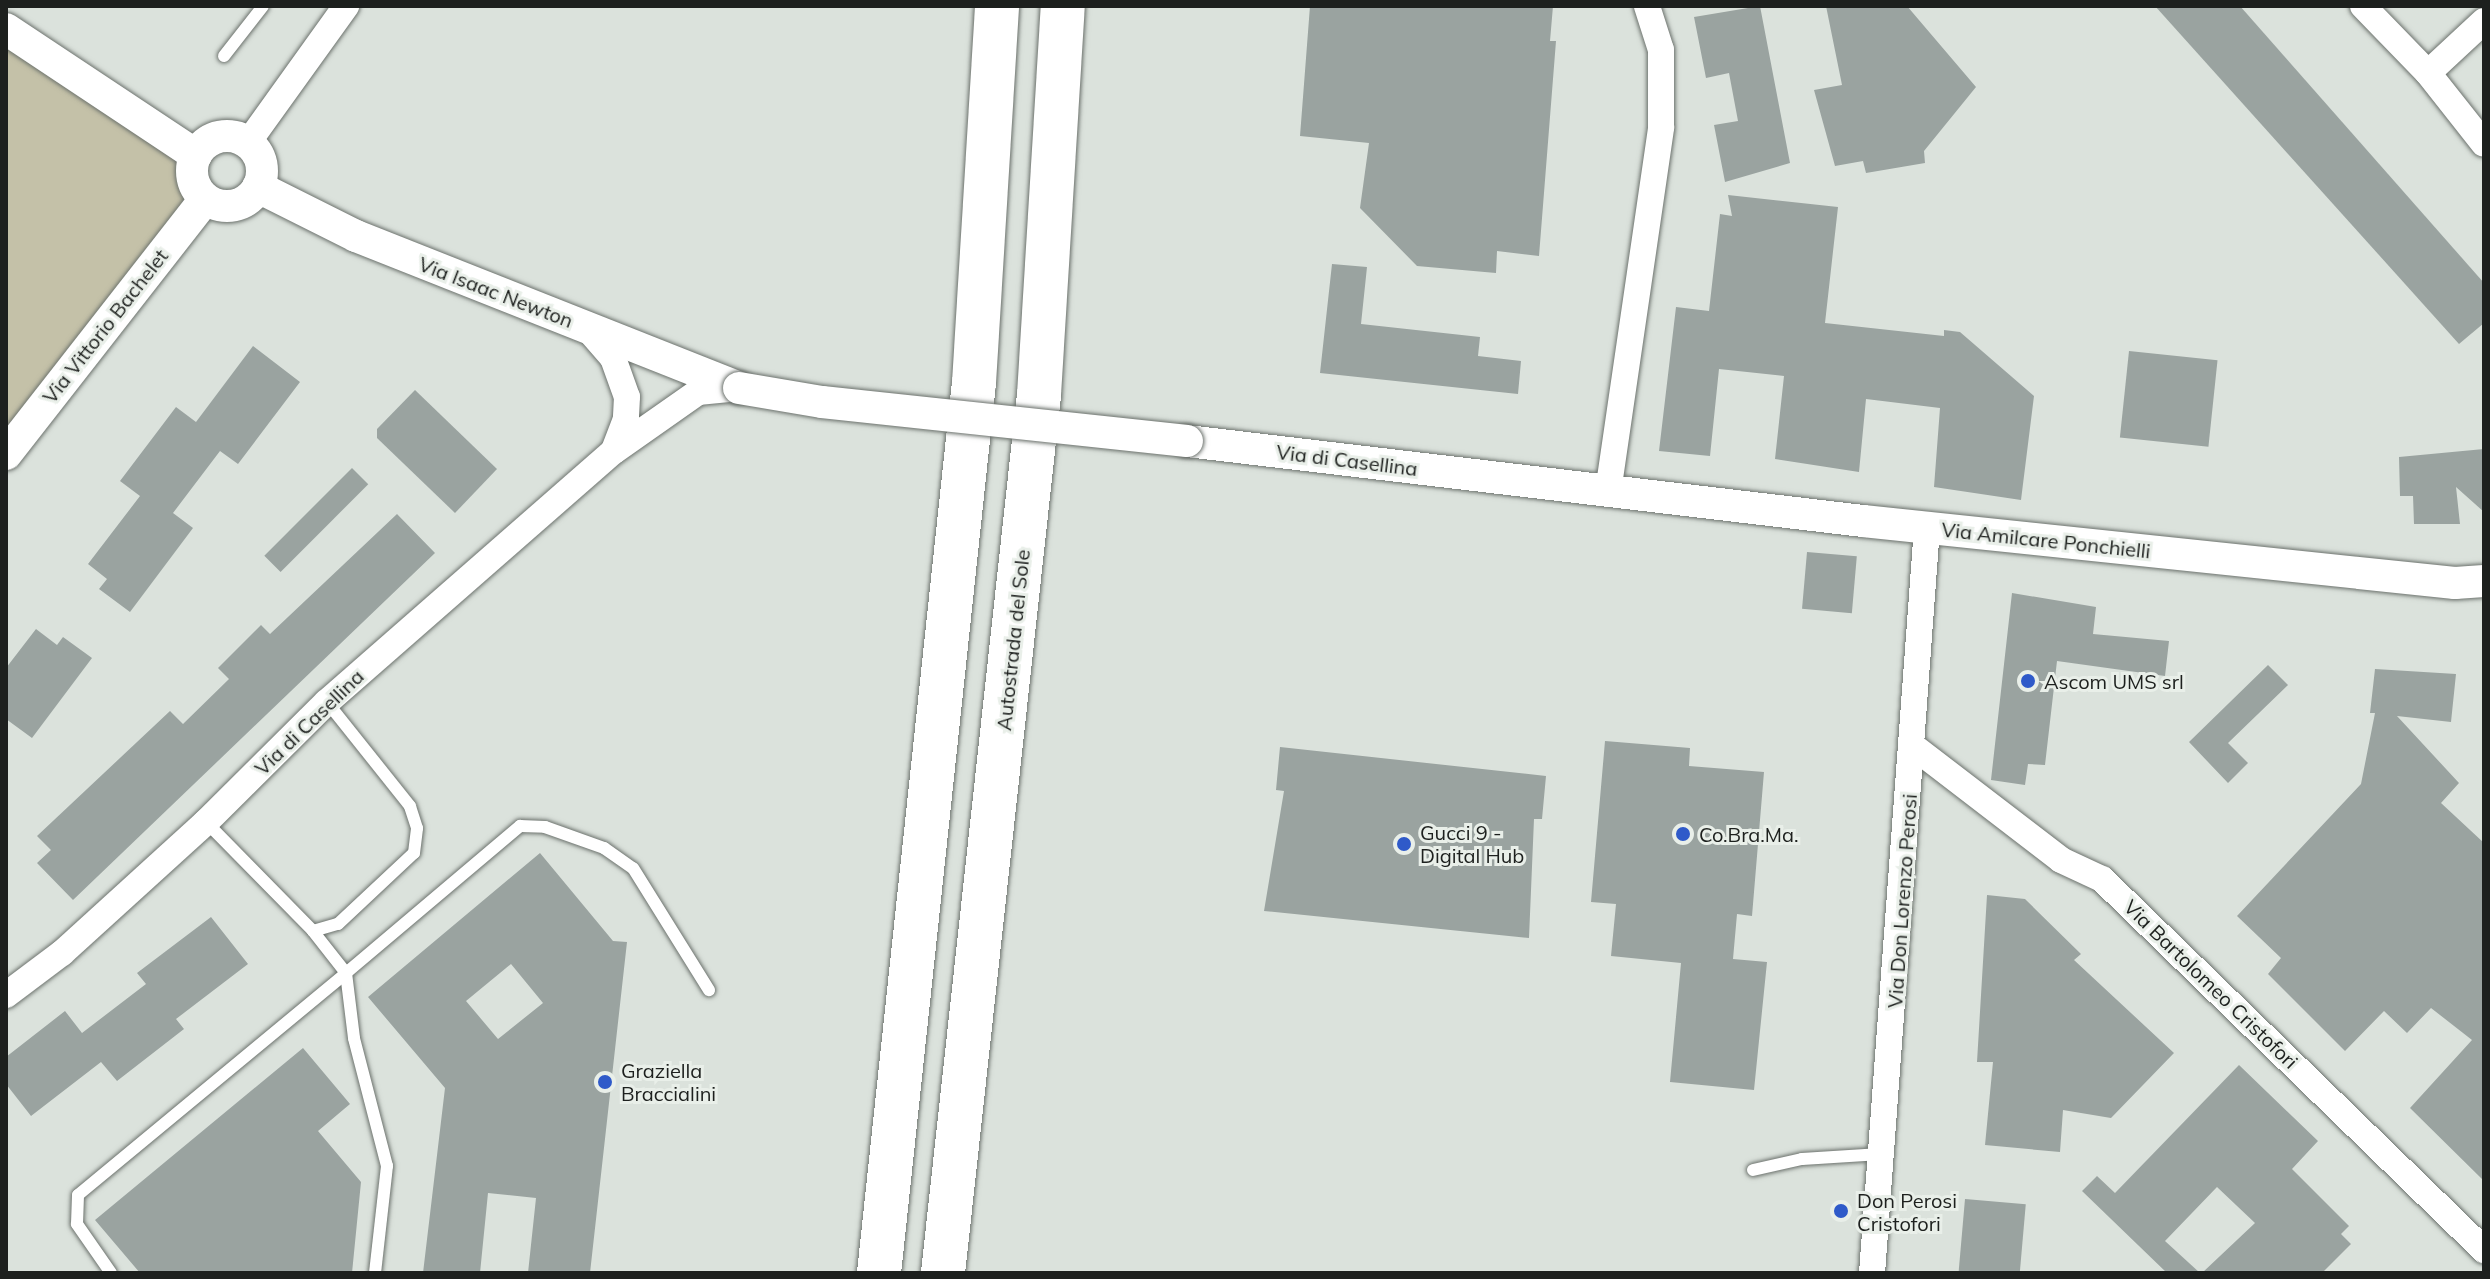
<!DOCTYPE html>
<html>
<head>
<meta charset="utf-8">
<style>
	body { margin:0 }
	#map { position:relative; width:2490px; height:1279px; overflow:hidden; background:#dbe2dc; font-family:Mulish,sans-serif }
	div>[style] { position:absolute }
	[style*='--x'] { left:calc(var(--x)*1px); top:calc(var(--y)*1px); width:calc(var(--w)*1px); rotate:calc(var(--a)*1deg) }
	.green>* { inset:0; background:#c4c1a8 }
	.building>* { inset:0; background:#9aa3a0; transform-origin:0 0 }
	.roads { filter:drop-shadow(0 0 2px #6c726d) drop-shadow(0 0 2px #6c726d) }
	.service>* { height:12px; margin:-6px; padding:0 6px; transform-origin:6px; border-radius:6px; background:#fff }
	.minor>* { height:26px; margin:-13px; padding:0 13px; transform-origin:13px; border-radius:13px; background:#fff }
	.tertiary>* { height:32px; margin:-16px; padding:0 16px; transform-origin:16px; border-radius:16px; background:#fff }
	.tertiary>.ring { margin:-16px; padding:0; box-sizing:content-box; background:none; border:32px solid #fff; border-radius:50% }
	.motorway>* { height:44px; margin:-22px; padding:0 22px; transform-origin:22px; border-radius:22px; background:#fff }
	.bridges { filter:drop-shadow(0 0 2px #6c726d) drop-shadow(0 0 2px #6c726d) }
	.tertiary-bridge>* { height:32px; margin:-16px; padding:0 16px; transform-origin:16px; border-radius:16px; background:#fff }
	.dots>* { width:22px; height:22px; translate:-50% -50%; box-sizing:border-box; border:4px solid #e9efe9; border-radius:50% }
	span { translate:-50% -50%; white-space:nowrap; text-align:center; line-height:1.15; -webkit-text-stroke:6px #e9efe9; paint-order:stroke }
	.street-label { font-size:20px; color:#1d201e }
	.poi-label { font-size:20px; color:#1d201e }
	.left { translate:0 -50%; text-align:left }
	.frame { position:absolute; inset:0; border:8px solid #1d201e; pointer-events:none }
</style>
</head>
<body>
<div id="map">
	<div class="green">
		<i style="clip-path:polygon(6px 29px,192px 166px,197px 190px,6px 454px)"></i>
	</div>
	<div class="building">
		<i style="clip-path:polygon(1310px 6px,1553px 6px,1550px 41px,1556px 41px,1539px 256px,1497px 251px,1496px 273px,1417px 266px,1360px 208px,1369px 143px,1300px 136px)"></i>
		<i style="clip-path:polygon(1760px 6px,1790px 163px,1725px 182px,1714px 125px,1738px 121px,1729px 73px,1706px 78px,1694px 17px)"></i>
		<i style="clip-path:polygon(1826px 6px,1907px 6px,1976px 87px,1924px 151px,1925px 163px,1866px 173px,1863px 161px,1835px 166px,1814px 90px,1842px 85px)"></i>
		<i style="clip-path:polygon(2155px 6px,2240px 6px,2484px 283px,2484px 323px,2459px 344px)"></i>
		<i style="clip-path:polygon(1728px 195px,1838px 207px,1825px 323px,1944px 336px,1944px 330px,1960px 332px,2034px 396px,2021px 500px,1934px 487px,1940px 408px,1866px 399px,1859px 472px,1775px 459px,1784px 376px,1719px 369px,1710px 456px,1659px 451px,1676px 307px,1709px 311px,1720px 214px,1732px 216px)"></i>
		<i style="clip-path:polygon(1332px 264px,1367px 267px,1361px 324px,1480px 337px,1478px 356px,1521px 361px,1518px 394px,1320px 373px)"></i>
		<i style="clip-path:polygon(253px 346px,300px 382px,238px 464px,220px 451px,173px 513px,193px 528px,130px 612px,99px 589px,107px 579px,88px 564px,140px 496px,120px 481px,176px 407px,196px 422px)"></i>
		<i style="left:2129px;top:351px;width:89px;height:87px;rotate:6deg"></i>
		<i style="clip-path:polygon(415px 390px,497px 469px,455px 513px,377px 438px,377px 429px)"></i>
		<i style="clip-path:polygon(2484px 449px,2484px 512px,2456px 487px,2460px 524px,2414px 524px,2413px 496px,2400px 496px,2399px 457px)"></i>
		<i style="left:352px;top:468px;width:23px;height:124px;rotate:45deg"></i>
		<i style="clip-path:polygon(397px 514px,435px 553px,73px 900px,37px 863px,51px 850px,37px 836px,170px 711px,183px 724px,229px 679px,218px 668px,261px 625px,270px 634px)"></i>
		<i style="left:1807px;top:552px;width:50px;height:57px;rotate:5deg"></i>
		<i style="clip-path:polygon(2012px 593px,2096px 607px,2093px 634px,2169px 641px,2165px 676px,2057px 661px,2045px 765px,2028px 764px,2025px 785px,1991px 780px)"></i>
		<i style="clip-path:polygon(36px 629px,57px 645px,63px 637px,92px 658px,32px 738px,6px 719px,6px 668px)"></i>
		<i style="clip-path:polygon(2268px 665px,2288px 685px,2228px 743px,2248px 763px,2228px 783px,2189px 742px)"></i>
		<i style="clip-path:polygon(2375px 669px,2456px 674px,2451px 722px,2397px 716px,2459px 783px,2441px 803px,2484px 843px,2484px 1181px,2410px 1108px,2472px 1040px,2431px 1008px,2407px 1033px,2384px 1011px,2345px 1051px,2268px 974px,2281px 958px,2237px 916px,2361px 784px,2375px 713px,2370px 713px)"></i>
		<i style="clip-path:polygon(1605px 741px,1690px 748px,1689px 766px,1764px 772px,1752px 916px,1737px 914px,1733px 959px,1767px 962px,1754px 1090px,1670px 1082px,1681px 963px,1611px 956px,1616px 904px,1591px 902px)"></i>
		<i style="clip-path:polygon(1280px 747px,1546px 776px,1542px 819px,1534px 819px,1529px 938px,1264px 911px,1284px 791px,1276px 790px)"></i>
		<i style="clip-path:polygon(evenodd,540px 853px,613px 941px,627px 942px,590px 1273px,528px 1273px,536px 1198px,488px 1193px,480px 1273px,423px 1273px,445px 1088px,368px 997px,540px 853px,511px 964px,543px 1003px,498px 1039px,466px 1001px,511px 964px)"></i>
		<i style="clip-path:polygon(1987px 895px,2025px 899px,2081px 954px,2074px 960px,2174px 1053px,2111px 1118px,2063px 1110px,2060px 1152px,1985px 1145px,1993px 1062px,1977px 1062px)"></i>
		<i style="clip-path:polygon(211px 917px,248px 964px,176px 1019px,184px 1029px,117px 1081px,101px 1062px,31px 1116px,6px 1084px,6px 1057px,65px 1011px,82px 1033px,146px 984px,137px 973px)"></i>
		<i style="clip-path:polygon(303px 1048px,350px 1104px,318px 1131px,361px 1182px,352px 1273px,140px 1273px,95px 1220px)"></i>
		<i style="clip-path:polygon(2239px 1065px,2318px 1141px,2292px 1169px,2349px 1226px,2341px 1234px,2351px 1244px,2322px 1273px,2202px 1273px,2255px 1223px,2217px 1187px,2165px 1241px,2200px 1273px,2167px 1273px,2082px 1191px,2097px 1176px,2115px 1193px)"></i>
		<i style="left:1965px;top:1199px;width:61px;height:74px;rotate:5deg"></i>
	</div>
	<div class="roads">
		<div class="service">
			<i style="--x:224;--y:56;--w:63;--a:-52"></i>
			<i style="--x:206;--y:822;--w:153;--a:45.5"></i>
			<i style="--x:313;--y:931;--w:26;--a:-16"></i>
			<i style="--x:338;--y:924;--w:104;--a:-43.1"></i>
			<i style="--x:414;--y:853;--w:25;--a:-83"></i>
			<i style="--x:417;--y:828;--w:23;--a:-108"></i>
			<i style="--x:410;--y:806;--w:133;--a:-128.6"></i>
			<i style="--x:1753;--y:1170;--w:50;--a:-12.7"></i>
			<i style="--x:1802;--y:1159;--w:79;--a:-3.6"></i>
			<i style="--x:111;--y:1273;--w:60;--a:-124.8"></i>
			<i style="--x:77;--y:1224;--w:29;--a:-88"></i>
			<i style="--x:78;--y:1195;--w:348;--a:-39.6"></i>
			<i style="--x:346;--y:973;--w:53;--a:-128.2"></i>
			<i style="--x:375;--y:1273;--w:108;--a:-83.6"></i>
			<i style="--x:387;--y:1166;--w:132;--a:-104.5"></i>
			<i style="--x:354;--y:1038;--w:65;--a:-97"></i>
			<i style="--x:346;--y:973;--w:228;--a:-40.2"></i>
			<i style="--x:520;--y:826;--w:25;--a:2"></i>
			<i style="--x:545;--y:827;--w:63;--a:19.6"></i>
			<i style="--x:604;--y:848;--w:35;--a:35"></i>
			<i style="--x:633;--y:868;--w:144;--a:58.1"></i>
		</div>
		<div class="minor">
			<i style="--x:2363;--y:6;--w:93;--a:45.9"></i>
			<i style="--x:2428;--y:73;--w:90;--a:51.7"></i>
			<i style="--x:2428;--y:73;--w:76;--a:-42.9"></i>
			<i style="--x:247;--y:144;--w:170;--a:-54.3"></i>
			<i style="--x:586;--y:327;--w:41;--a:48.9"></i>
			<i style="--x:613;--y:358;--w:41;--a:70.3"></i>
			<i style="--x:627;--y:397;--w:22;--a:93"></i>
			<i style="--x:626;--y:419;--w:34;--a:111"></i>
			<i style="--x:1608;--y:492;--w:369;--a:-81.7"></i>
			<i style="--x:1661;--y:127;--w:77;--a:-90"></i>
			<i style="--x:1661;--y:50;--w:46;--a:-107.7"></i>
			<i style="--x:1914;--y:747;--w:185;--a:37.5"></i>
			<i style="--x:2061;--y:860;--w:45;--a:24.9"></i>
			<i style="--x:2102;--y:879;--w:533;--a:44.16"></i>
			<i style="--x:6;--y:995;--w:70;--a:-36.9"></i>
			<i style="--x:62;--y:953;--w:195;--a:-42.3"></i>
			<i style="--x:206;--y:822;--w:170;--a:-44.8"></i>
			<i style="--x:327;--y:702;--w:381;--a:-41.2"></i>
			<i style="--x:614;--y:451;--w:103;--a:-35.1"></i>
			<i style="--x:698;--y:392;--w:41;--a:-5.6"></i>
			<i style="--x:1872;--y:1273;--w:747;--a:-85.78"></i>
		</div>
		<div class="tertiary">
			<i style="--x:6;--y:29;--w:228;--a:33.6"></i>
			<i class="ring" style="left:192px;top:136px;width:38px;height:38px"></i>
			<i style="--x:258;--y:187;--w:110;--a:26.6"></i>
			<i style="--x:356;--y:236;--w:412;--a:21.6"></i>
			<i style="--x:1187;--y:441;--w:681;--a:6.75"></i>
			<i style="--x:1863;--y:521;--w:595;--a:5.98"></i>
			<i style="--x:2455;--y:583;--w:29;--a:-4"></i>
			<i style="--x:6;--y:454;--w:323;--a:-52"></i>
		</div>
		<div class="motorway">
			<i style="--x:879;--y:1273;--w:895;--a:-83.91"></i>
			<i style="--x:974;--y:383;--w:378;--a:-86.5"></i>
			<i style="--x:943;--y:1273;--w:883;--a:-83.76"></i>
			<i style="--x:1039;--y:395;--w:390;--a:-86.5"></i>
		</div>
	</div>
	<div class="bridges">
		<div class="tertiary-bridge">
			<i style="--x:739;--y:388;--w:84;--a:9.6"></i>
			<i style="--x:822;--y:402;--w:367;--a:6.1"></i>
		</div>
	</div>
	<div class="dots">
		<i style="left:2028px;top:681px;background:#2f5ac9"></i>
		<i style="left:1683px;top:834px;background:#2f5ac9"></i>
		<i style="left:1404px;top:844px;background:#2f5ac9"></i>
		<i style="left:605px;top:1082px;background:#2f5ac9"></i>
		<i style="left:1841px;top:1211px;background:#2f5ac9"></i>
	</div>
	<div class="street-label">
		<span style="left:496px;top:292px;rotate:21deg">Via Isaac Newton</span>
		<span style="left:105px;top:326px;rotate:-52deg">Via Vittorio Bachelet</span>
		<span style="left:1347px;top:460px;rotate:7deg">Via di Casellina</span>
		<span style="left:2046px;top:540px;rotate:6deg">Via Amilcare Ponchielli</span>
		<span style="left:1013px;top:640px;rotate:-84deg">Autostrada del Sole</span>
		<span style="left:309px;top:722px;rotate:-44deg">Via di Casellina</span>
		<span style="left:1902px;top:901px;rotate:-86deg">Via Don Lorenzo Perosi</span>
		<span style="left:2211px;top:984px;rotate:44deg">Via Bartolomeo Cristofori</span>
	</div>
	<div class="poi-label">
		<span class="left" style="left:2044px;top:681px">Ascom UMS srl</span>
		<span class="left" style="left:1420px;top:844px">Gucci 9 -<br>Digital Hub</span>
		<span class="left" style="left:1699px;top:834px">Co.Bra.Ma.</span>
		<span class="left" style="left:621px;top:1082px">Graziella<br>Braccialini</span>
		<span class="left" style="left:1857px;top:1212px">Don Perosi<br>Cristofori</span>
	</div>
	<div class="frame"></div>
</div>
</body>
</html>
